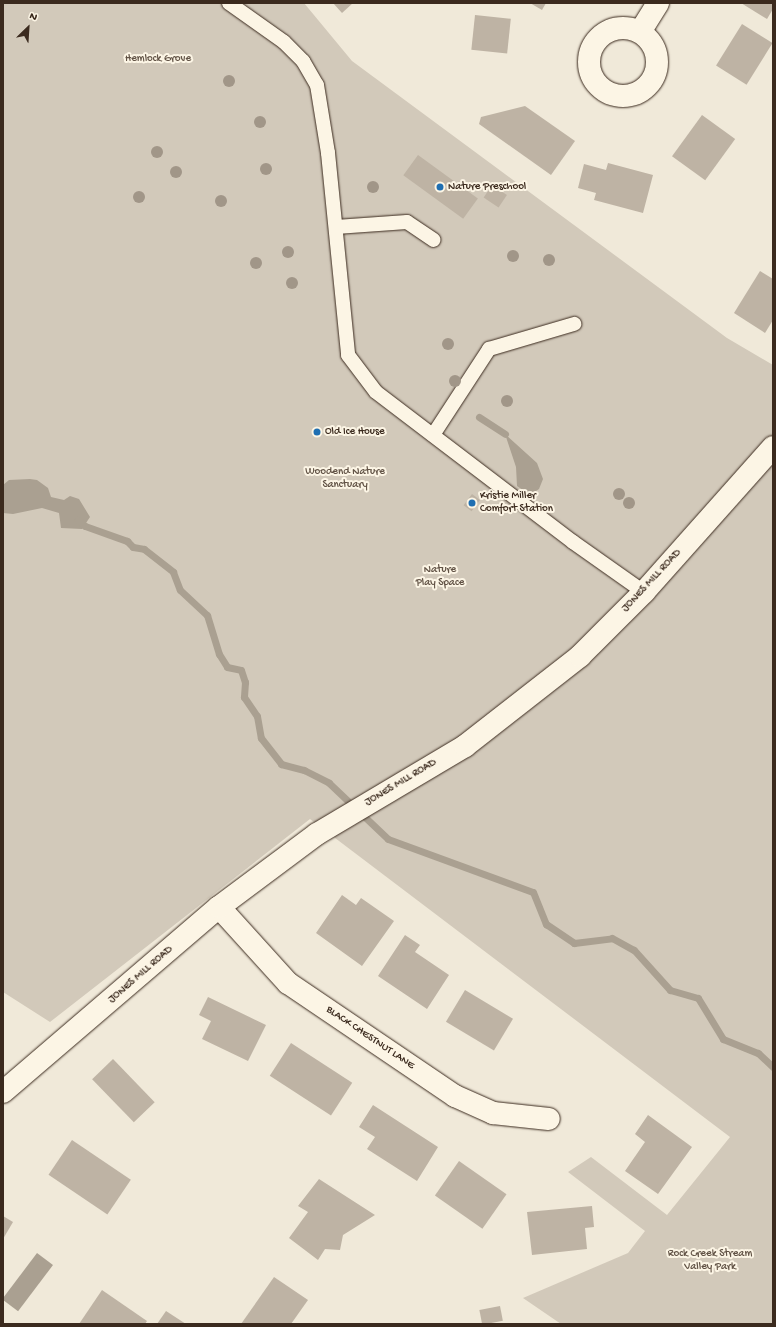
<!DOCTYPE html>
<html>
<head>
<meta charset="utf-8">
<style>
	body { margin:0 }
	#map { position:relative; width:776px; height:1327px; overflow:hidden; background:#f0e9d9; font-family:"Gochi Hand",sans-serif }
	div>[style] { position:absolute }
	[style*='--x'] { left:calc(var(--x)*1px); top:calc(var(--y)*1px); width:calc(var(--w)*1px); rotate:calc(var(--a)*1deg) }
	.green>* { inset:0; background:#d2c9ba }
	.water>* { inset:0; background:#aaa091; transform-origin:0 0 }
	.stream>* { height:7px; margin:-3.5px; padding:0 3.5px; transform-origin:3.5px; border-radius:3.5px; background:#aaa091 }
	.building>* { inset:0; background:#beb3a4; transform-origin:0 0 }
	.roads { filter:drop-shadow(0 0 1px #3b2a1e) drop-shadow(0 0 1px #3b2a1e) }
	.lane>* { height:14px; margin:-7px; padding:0 7px; transform-origin:7px; border-radius:7px; background:#fcf5e5 }
	.street>* { height:22px; margin:-11px; padding:0 11px; transform-origin:11px; border-radius:11px; background:#fcf5e5 }
	.street>.ring { margin:-11px; padding:0; box-sizing:content-box; background:none; border:22px solid #fcf5e5; border-radius:50% }
	.secondary>* { height:22px; margin:-11px; padding:0 11px; transform-origin:11px; border-radius:11px; background:#fcf5e5 }
	.trees>* { width:12px; height:12px; margin:-6px; border-radius:50%; background:#a19688 }
	.dots>* { width:11px; height:11px; translate:-50% -50%; box-sizing:border-box; border:2px solid #fcf5e5; border-radius:50% }
	span { translate:-50% -50%; white-space:nowrap; text-align:center; line-height:1.15; -webkit-text-stroke:4px #fcf5e5; paint-order:stroke }
	.park-label { font-size:11px; color:#615245 }
	.poi-label { font-size:11px; color:#3b2a1e }
	.left { translate:0 -50%; text-align:left }
	.street-label { font-size:11px; color:#3b2a1e }
	.frame { position:absolute; inset:0; border:4px solid #3b2a1e; pointer-events:none }
	.north { position:absolute; left:8px; top:8px; width:40px; height:40px; -webkit-text-stroke:3px #fcf5e5; paint-order:stroke; rotate:25deg; font-size:11px; font-weight:700; line-height:16px; text-align:center; color:#3b2a1e }
	.north::after { content:''; display:block; margin:auto; width:14px; height:18px; background:#3b2a1e; clip-path:polygon(50% 0,100% 100%,50% 72%,0 100%) }
</style>
</head>
<body>
<div id="map">
	<div class="green">
		<i style="clip-path:polygon(3px 3px,304px 3px,352px 61px,727px 338px,773px 365px,773px 1324px,561px 1324px,523px 1298px,628px 1253px,645px 1231px,568px 1172px,591px 1157px,667px 1215px,730px 1137px,310px 819px,50px 1022px,3px 992px)"></i>
	</div>
	<div class="water">
		<i style="clip-path:polygon(505px 434px,537px 463px,543px 479px,539px 489px,530px 495px,517px 486px,516px 467px)"></i>
		<i style="clip-path:polygon(30px 479px,37px 480px,48px 488px,51px 497px,64px 500px,70px 496px,79px 499px,90px 517px,82px 529px,61px 528px,59px 513px,42px 508px,13px 514px,3px 513px,3px 485px,9px 480px)"></i>
		<i style="left:37px;top:1253px;width:20px;height:58px;rotate:37deg"></i>
	</div>
	<div class="stream">
		<i style="--x:479;--y:417;--w:31;--a:33"></i>
		<i style="--x:78;--y:520;--w:9;--a:41"></i>
		<i style="--x:85;--y:526;--w:45;--a:19.7"></i>
		<i style="--x:127;--y:541;--w:8;--a:45"></i>
		<i style="--x:133;--y:547;--w:11;--a:10"></i>
		<i style="--x:144;--y:549;--w:37;--a:38"></i>
		<i style="--x:173;--y:572;--w:19;--a:69"></i>
		<i style="--x:180;--y:590;--w:37;--a:43"></i>
		<i style="--x:207;--y:615;--w:41;--a:72.9"></i>
		<i style="--x:219;--y:654;--w:15;--a:58"></i>
		<i style="--x:227;--y:667;--w:14;--a:12"></i>
		<i style="--x:241;--y:670;--w:13;--a:72"></i>
		<i style="--x:245;--y:682;--w:15;--a:94"></i>
		<i style="--x:244;--y:697;--w:23;--a:56"></i>
		<i style="--x:257;--y:716;--w:22;--a:80"></i>
		<i style="--x:261;--y:738;--w:33;--a:52"></i>
		<i style="--x:281;--y:764;--w:24;--a:15"></i>
		<i style="--x:304;--y:770;--w:28;--a:27"></i>
		<i style="--x:329;--y:783;--w:81;--a:43.5"></i>
		<i style="--x:388;--y:839;--w:154;--a:20.1"></i>
		<i style="--x:533;--y:892;--w:35;--a:68"></i>
		<i style="--x:546;--y:924;--w:34;--a:34"></i>
		<i style="--x:574;--y:943;--w:38;--a:-7"></i>
		<i style="--x:612;--y:938;--w:25;--a:29"></i>
		<i style="--x:634;--y:950;--w:54;--a:48"></i>
		<i style="--x:670;--y:990;--w:29;--a:16"></i>
		<i style="--x:698;--y:998;--w:48;--a:58.6"></i>
		<i style="--x:723;--y:1039;--w:38;--a:22"></i>
		<i style="--x:758;--y:1053;--w:21;--a:43"></i>
	</div>
	<div class="building">
		<i style="clip-path:polygon(333px 3px,353px 3px,342px 13px)"></i>
		<i style="clip-path:polygon(530px 3px,546px 3px,542px 10px)"></i>
		<i style="clip-path:polygon(741px 3px,773px 3px,773px 9px,767px 19px)"></i>
		<i style="left:475px;top:15px;width:36px;height:35px;rotate:6deg"></i>
		<i style="left:742px;top:24px;width:36px;height:49px;rotate:32deg"></i>
		<i style="clip-path:polygon(525px 106px,575px 141px,551px 175px,479px 124px,481px 117px)"></i>
		<i style="left:702px;top:115px;width:41px;height:51px;rotate:36deg"></i>
		<i style="left:418px;top:155px;width:74px;height:25px;rotate:36deg"></i>
		<i style="clip-path:polygon(608px 163px,653px 175px,643px 213px,594px 200px,596px 193px,578px 188px,584px 164px,606px 170px)"></i>
		<i style="left:492px;top:185px;width:18px;height:15px;rotate:34deg"></i>
		<i style="clip-path:polygon(760px 271px,773px 279px,773px 320px,765px 333px,734px 313px)"></i>
		<i style="left:472px;top:494px;width:10px;height:14px;rotate:37deg"></i>
		<i style="clip-path:polygon(342px 895px,356px 905px,361px 898px,394px 921px,362px 966px,316px 933px)"></i>
		<i style="clip-path:polygon(405px 935px,420px 945px,415px 952px,449px 975px,427px 1009px,378px 976px)"></i>
		<i style="left:465px;top:990px;width:56px;height:37px;rotate:31deg"></i>
		<i style="clip-path:polygon(208px 997px,266px 1025px,248px 1061px,202px 1039px,211px 1021px,199px 1015px)"></i>
		<i style="left:291px;top:1043px;width:73px;height:39px;rotate:33deg"></i>
		<i style="left:113px;top:1059px;width:60px;height:29px;rotate:46deg"></i>
		<i style="clip-path:polygon(373px 1105px,438px 1147px,417px 1181px,367px 1149px,375px 1137px,359px 1127px)"></i>
		<i style="clip-path:polygon(648px 1115px,692px 1147px,658px 1194px,625px 1171px,645px 1142px,635px 1134px)"></i>
		<i style="left:72px;top:1140px;width:71px;height:42px;rotate:34deg"></i>
		<i style="left:459px;top:1161px;width:58px;height:42px;rotate:35deg"></i>
		<i style="clip-path:polygon(319px 1179px,375px 1215px,343px 1235px,340px 1250px,325px 1249px,318px 1260px,289px 1238px,308px 1212px,298px 1206px)"></i>
		<i style="clip-path:polygon(592px 1206px,594px 1227px,585px 1228px,587px 1249px,532px 1255px,527px 1212px)"></i>
		<i style="clip-path:polygon(3px 1216px,13px 1222px,3px 1239px)"></i>
		<i style="clip-path:polygon(274px 1277px,308px 1300px,291px 1324px,241px 1324px)"></i>
		<i style="clip-path:polygon(102px 1290px,147px 1321px,145px 1324px,79px 1324px)"></i>
		<i style="left:500px;top:1306px;width:15px;height:21px;rotate:79deg"></i>
		<i style="clip-path:polygon(166px 1311px,186px 1324px,157px 1324px)"></i>
	</div>
	<div class="roads">
		<div class="lane">
			<i style="--x:229;--y:3;--w:67;--a:35.3"></i>
			<i style="--x:284;--y:42;--w:27;--a:45"></i>
			<i style="--x:303;--y:61;--w:28;--a:60"></i>
			<i style="--x:317;--y:85;--w:69;--a:80.8"></i>
			<i style="--x:328;--y:153;--w:203;--a:84.3"></i>
			<i style="--x:348;--y:355;--w:46;--a:52.9"></i>
			<i style="--x:376;--y:392;--w:248;--a:37.3"></i>
			<i style="--x:573;--y:542;--w:87;--a:35.2"></i>
			<i style="--x:336;--y:227;--w:71;--a:-4"></i>
			<i style="--x:407;--y:222;--w:32;--a:34"></i>
			<i style="--x:433;--y:435;--w:103;--a:-56.9"></i>
			<i style="--x:489;--y:349;--w:89;--a:-16.4"></i>
		</div>
		<div class="street">
			<i class="ring" style="left:589px;top:28px;width:46px;height:46px"></i>
			<i style="--x:640;--y:32;--w:34;--a:-58"></i>
			<i style="--x:219;--y:907;--w:103;--a:47.8"></i>
			<i style="--x:288;--y:983;--w:202;--a:34.1"></i>
			<i style="--x:455;--y:1096;--w:42;--a:24.1"></i>
			<i style="--x:493;--y:1113;--w:56;--a:6.1"></i>
		</div>
		<div class="secondary">
			<i style="--x:3;--y:1092;--w:284;--a:-40.6"></i>
			<i style="--x:219;--y:907;--w:122;--a:-36.7"></i>
			<i style="--x:317;--y:834;--w:172;--a:-30.7"></i>
			<i style="--x:465;--y:746;--w:146;--a:-38"></i>
			<i style="--x:580;--y:656;--w:91;--a:-45"></i>
			<i style="--x:644;--y:592;--w:194;--a:-48.3"></i>
		</div>
	</div>
	<div class="trees">
		<i style="left:229px;top:81px"></i>
		<i style="left:260px;top:122px"></i>
		<i style="left:157px;top:152px"></i>
		<i style="left:266px;top:169px"></i>
		<i style="left:176px;top:172px"></i>
		<i style="left:373px;top:187px"></i>
		<i style="left:139px;top:197px"></i>
		<i style="left:221px;top:201px"></i>
		<i style="left:288px;top:252px"></i>
		<i style="left:513px;top:256px"></i>
		<i style="left:549px;top:260px"></i>
		<i style="left:256px;top:263px"></i>
		<i style="left:292px;top:283px"></i>
		<i style="left:448px;top:344px"></i>
		<i style="left:455px;top:381px"></i>
		<i style="left:507px;top:401px"></i>
		<i style="left:619px;top:494px"></i>
		<i style="left:629px;top:503px"></i>
	</div>
	<div class="dots">
		<i style="left:440px;top:187px;background:#1f6fb2"></i>
		<i style="left:317px;top:432px;background:#1f6fb2"></i>
		<i style="left:472px;top:503px;background:#1f6fb2"></i>
	</div>
	<div class="park-label">
		<span style="left:158px;top:59px">Hemlock Grove</span>
		<span style="left:345px;top:479px">Woodend Nature<br>Sanctuary</span>
		<span style="left:440px;top:577px">Nature<br>Play Space</span>
		<span style="left:710px;top:1261px">Rock Creek Stream<br>Valley Park</span>
	</div>
	<div class="poi-label">
		<span class="left" style="left:448px;top:187px">Nature Preschool</span>
		<span class="left" style="left:325px;top:432px">Old Ice House</span>
		<span class="left" style="left:480px;top:503px">Kristie Miller<br>Comfort Station</span>
	</div>
	<div class="street-label">
		<span style="left:652px;top:581px;rotate:-47deg">JONES MILL ROAD</span>
		<span style="left:401px;top:783px;rotate:-31deg">JONES MILL ROAD</span>
		<span style="left:141px;top:975px;rotate:-41deg">JONES MILL ROAD</span>
		<span style="left:370px;top:1038px;rotate:34deg">BLACK CHESTNUT LANE</span>
	</div>
	<div class="frame"></div>
	<div class="north">N</div>
</div>
</body>
</html>
